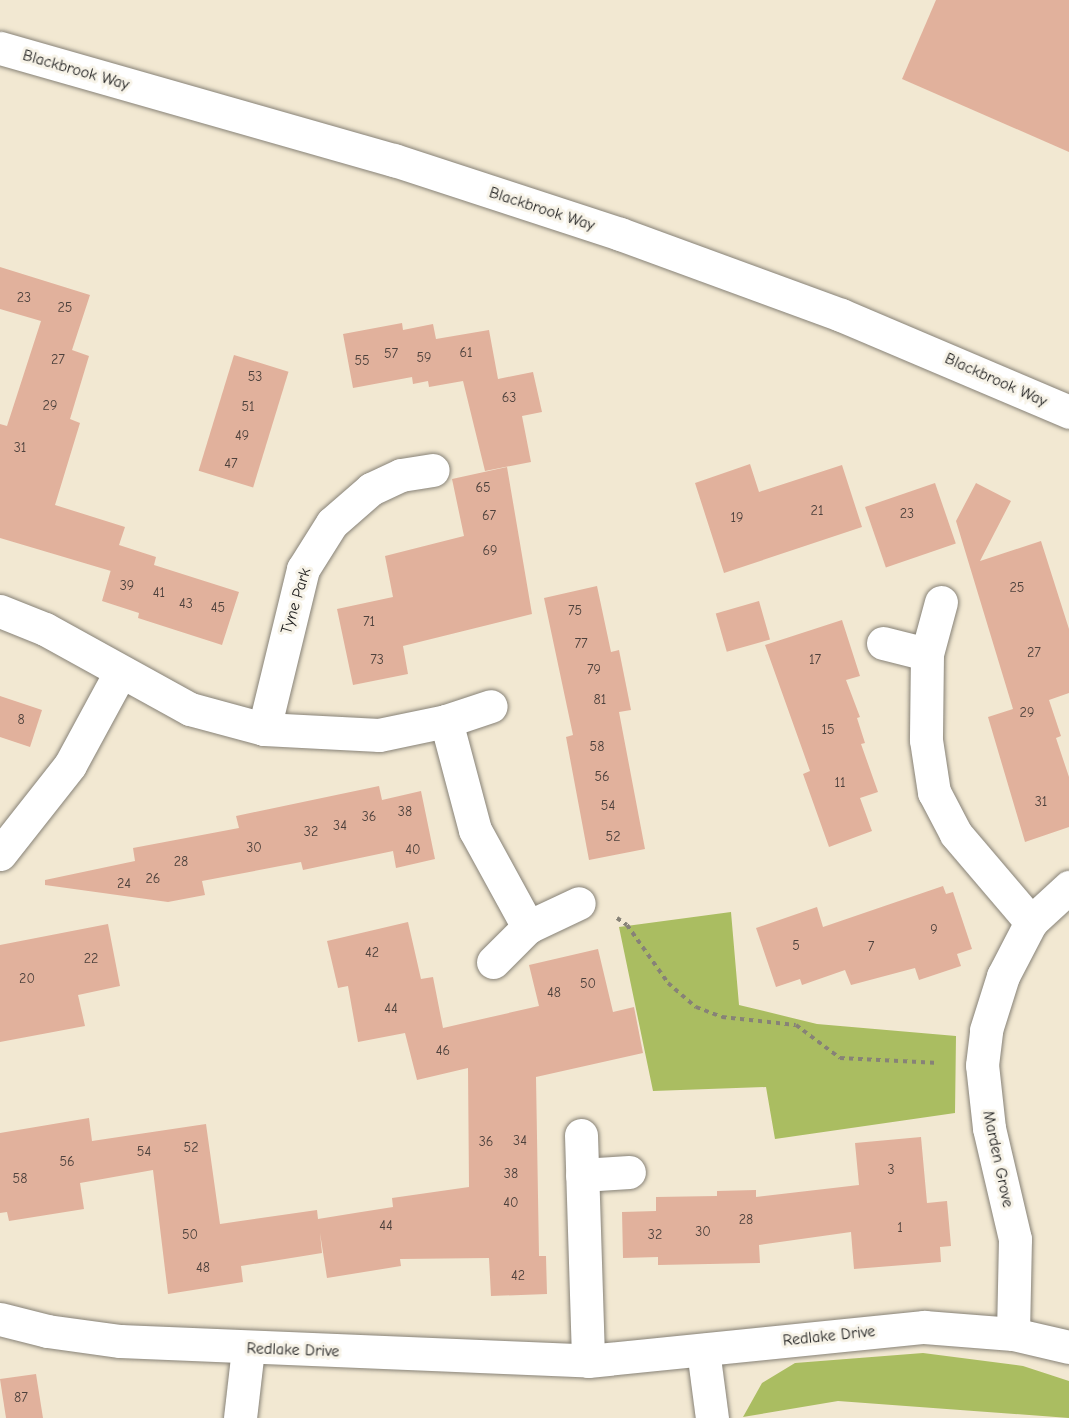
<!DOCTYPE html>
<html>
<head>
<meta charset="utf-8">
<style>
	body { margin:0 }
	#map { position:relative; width:1069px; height:1418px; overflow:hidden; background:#f2e8d2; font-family:"Comic Neue",sans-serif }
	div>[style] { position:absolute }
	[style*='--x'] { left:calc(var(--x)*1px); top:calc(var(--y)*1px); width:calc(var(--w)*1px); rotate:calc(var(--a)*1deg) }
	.green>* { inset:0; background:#aabd61 }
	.building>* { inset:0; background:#e1b19c; transform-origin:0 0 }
	.path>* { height:4px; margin-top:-2px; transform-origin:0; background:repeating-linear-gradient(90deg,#878277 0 4.5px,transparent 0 9px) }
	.roads { filter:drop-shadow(0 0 2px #878277) drop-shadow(0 0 2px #878277) }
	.minor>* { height:33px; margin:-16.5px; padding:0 16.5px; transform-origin:16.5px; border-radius:16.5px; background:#fff }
	.tertiary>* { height:33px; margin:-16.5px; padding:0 16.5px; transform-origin:16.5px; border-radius:16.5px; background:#fff }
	span { translate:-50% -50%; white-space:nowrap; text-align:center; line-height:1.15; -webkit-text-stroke:6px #f7f3e8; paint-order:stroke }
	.number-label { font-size:14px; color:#4d413c }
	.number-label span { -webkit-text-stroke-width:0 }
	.street-label { font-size:16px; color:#1c1c1c }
</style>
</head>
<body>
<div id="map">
	<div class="green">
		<i style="clip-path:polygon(731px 912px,739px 1005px,817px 1024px,956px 1036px,955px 1113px,775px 1139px,766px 1087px,653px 1091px,619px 927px)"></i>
		<i style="clip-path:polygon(923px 1353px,1023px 1366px,1069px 1381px,1069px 1418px,838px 1401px,743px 1417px,762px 1383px,795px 1363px)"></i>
	</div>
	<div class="building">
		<i style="clip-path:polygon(936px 0,1069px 0,1069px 152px,902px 79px)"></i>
		<i style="clip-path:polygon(0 267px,90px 295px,72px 350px,89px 356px,70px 419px,80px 423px,55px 505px,125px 527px,119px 545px,156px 557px,154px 565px,239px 592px,222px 645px,138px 618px,139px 613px,102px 601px,112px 566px,111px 571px,0 538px,0 424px,7px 426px,41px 321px,0 309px)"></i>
		<i style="clip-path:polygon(402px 323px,403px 330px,433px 324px,436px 339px,489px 330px,498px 379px,533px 372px,542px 412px,522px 416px,531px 462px,485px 471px,463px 381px,429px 387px,428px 381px,413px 384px,412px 377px,353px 388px,343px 334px)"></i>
		<i style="left:234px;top:355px;width:57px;height:121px;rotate:17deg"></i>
		<i style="clip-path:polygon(750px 464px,759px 492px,842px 465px,862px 527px,724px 573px,695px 483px)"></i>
		<i style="clip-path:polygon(507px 467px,532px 614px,403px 646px,408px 674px,353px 685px,337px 609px,393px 597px,385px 556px,464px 536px,452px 479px)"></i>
		<i style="left:935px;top:483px;width:64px;height:74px;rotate:71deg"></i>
		<i style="clip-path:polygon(976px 483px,1011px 501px,980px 561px,1041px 541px,1069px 629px,1069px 693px,1049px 700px,1061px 736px,1056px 738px,1069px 777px,1069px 827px,1025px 842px,988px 717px,1013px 709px,956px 521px)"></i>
		<i style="clip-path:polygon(597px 586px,611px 652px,619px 650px,631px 710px,619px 712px,645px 849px,589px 860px,566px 737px,573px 735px,544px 598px)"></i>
		<i style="left:759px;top:601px;width:40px;height:45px;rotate:74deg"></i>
		<i style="clip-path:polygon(842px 620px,860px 676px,846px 680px,860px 717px,857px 718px,865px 743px,861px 744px,878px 792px,860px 798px,872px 831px,829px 847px,803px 774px,810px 771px,765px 645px)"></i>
		<i style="clip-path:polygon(0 696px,42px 710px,30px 747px,0 737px)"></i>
		<i style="clip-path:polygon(379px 786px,382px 800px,421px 791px,435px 859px,396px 868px,393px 851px,303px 870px,301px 862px,202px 881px,205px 895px,168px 902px,45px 885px,45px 880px,135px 861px,133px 848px,239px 828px,236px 816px)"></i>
		<i style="clip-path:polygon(943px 886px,946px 894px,953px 892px,972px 949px,957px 954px,961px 966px,919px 980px,915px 968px,851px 985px,845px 970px,802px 985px,800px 979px,776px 987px,756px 928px,817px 907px,823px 927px)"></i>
		<i style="clip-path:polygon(408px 922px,421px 979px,433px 977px,443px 1028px,539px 1006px,529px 965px,598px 949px,613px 1012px,634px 1007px,643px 1053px,536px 1077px,539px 1256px,546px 1256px,547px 1294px,491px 1296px,489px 1258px,400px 1259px,401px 1266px,327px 1278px,320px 1233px,322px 1253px,241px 1266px,243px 1282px,168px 1294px,153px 1170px,80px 1183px,84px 1209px,9px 1221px,7px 1212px,0 1213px,0 1133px,89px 1118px,92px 1141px,206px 1124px,220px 1224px,317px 1210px,318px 1219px,355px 1213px,393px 1207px,392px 1198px,469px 1187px,468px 1068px,417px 1080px,405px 1033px,358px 1042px,348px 986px,338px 988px,327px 941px)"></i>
		<i style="clip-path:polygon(108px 924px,120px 986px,78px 995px,85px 1026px,0 1042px,0 945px)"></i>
		<i style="clip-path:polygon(921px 1137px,927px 1203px,947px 1201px,951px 1246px,940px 1247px,941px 1262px,854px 1269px,851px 1232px,759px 1245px,760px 1263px,658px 1265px,658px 1257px,623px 1258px,622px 1212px,656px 1211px,656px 1197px,717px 1196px,717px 1191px,756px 1190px,756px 1197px,859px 1185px,855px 1143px)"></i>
		<i style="clip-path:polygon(36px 1374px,43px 1418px,6px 1418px,0 1379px)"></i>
	</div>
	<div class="path">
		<i style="--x:617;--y:918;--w:12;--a:35"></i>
		<i style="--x:627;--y:925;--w:71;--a:54.7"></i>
		<i style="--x:668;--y:983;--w:37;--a:41"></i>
		<i style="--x:696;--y:1007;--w:28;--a:21"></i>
		<i style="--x:722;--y:1017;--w:74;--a:6.2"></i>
		<i style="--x:796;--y:1025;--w:55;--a:36.9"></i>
		<i style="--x:840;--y:1058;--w:99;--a:2.9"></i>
	</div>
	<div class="roads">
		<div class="minor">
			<i style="--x:941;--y:602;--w:54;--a:105.1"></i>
			<i style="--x:927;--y:654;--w:86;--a:90.7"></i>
			<i style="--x:926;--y:740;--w:53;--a:81.3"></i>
			<i style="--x:934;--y:792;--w:47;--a:62.4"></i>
			<i style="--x:956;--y:834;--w:116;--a:49.6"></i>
			<i style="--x:0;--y:611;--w:48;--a:21.8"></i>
			<i style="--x:45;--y:629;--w:166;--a:28.9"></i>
			<i style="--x:190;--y:709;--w:77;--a:15.1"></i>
			<i style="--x:264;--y:729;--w:165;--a:-76.3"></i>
			<i style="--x:303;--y:569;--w:54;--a:-57.8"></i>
			<i style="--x:332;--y:523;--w:52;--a:-41.1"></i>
			<i style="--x:371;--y:489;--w:33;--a:-25"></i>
			<i style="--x:401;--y:475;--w:32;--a:-9"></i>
			<i style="--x:883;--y:643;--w:45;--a:14"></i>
			<i style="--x:446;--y:721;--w:113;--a:75.1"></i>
			<i style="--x:475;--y:830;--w:111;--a:61.3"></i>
			<i style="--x:264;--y:729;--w:115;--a:3"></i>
			<i style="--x:379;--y:735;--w:68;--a:-11.8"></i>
			<i style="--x:446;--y:721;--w:47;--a:-18.4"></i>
			<i style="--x:0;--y:854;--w:113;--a:-51.8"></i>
			<i style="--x:70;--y:765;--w:105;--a:-61.5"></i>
			<i style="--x:493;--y:962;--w:49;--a:-45"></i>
			<i style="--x:528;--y:927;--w:56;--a:-25.2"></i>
			<i style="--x:581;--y:1135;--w:226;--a:88.2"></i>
			<i style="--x:582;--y:1175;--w:47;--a:-3.7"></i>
			<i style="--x:0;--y:1319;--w:49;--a:14.3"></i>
			<i style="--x:47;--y:1331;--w:74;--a:7.8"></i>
			<i style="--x:120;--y:1341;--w:468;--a:2.4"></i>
			<i style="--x:588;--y:1361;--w:338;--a:-5.8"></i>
			<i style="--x:924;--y:1327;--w:89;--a:4.5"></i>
			<i style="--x:1013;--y:1334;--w:57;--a:13.1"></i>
			<i style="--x:1013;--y:1334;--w:95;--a:-88.8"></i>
			<i style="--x:1015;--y:1239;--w:114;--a:-103.2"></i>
			<i style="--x:989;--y:1128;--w:63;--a:-96.3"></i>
			<i style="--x:982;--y:1065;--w:35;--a:-83"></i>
			<i style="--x:986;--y:1030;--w:57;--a:-72.5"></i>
			<i style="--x:1003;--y:976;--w:61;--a:-62.6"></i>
			<i style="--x:1031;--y:922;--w:52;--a:-42.6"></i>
			<i style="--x:703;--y:1350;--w:69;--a:82.5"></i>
			<i style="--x:240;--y:1418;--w:69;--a:-83.4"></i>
		</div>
		<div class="tertiary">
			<i style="--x:0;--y:48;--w:410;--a:15.9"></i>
			<i style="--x:394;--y:160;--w:238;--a:18.1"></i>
			<i style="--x:620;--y:234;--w:235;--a:20.1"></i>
			<i style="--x:841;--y:315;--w:248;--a:23"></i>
		</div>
	</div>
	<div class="number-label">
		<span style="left:24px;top:298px">23</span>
		<span style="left:65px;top:308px">25</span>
		<span style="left:466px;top:353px">61</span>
		<span style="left:391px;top:354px">57</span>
		<span style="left:424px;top:358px">59</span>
		<span style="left:58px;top:360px">27</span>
		<span style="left:362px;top:361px">55</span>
		<span style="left:255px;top:377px">53</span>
		<span style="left:509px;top:398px">63</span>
		<span style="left:50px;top:406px">29</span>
		<span style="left:248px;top:407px">51</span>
		<span style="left:242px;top:436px">49</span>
		<span style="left:20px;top:448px">31</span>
		<span style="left:231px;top:464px">47</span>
		<span style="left:483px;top:488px">65</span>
		<span style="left:817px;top:511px">21</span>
		<span style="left:907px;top:514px">23</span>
		<span style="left:489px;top:516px">67</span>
		<span style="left:737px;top:518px">19</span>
		<span style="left:490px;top:551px">69</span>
		<span style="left:127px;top:586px">39</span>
		<span style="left:1017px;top:588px">25</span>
		<span style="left:159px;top:593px">41</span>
		<span style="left:186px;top:604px">43</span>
		<span style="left:218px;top:608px">45</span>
		<span style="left:575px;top:611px">75</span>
		<span style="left:369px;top:622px">71</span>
		<span style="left:581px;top:644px">77</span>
		<span style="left:1034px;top:653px">27</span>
		<span style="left:377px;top:660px">73</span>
		<span style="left:815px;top:660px">17</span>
		<span style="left:594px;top:670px">79</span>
		<span style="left:600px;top:700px">81</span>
		<span style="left:1027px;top:713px">29</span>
		<span style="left:21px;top:720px">8</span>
		<span style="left:828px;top:730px">15</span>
		<span style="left:597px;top:747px">58</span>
		<span style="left:602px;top:777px">56</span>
		<span style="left:840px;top:783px">11</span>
		<span style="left:1041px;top:802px">31</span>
		<span style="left:608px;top:806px">54</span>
		<span style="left:405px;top:812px">38</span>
		<span style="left:369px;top:817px">36</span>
		<span style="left:340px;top:826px">34</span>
		<span style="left:311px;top:832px">32</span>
		<span style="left:613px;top:837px">52</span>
		<span style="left:254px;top:848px">30</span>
		<span style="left:413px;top:850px">40</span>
		<span style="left:181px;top:862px">28</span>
		<span style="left:153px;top:879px">26</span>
		<span style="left:124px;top:884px">24</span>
		<span style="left:934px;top:930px">9</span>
		<span style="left:796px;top:946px">5</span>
		<span style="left:871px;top:947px">7</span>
		<span style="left:372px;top:953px">42</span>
		<span style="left:91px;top:959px">22</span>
		<span style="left:27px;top:979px">20</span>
		<span style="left:588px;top:984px">50</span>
		<span style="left:554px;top:993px">48</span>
		<span style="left:391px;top:1009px">44</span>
		<span style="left:443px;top:1051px">46</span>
		<span style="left:520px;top:1141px">34</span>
		<span style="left:486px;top:1142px">36</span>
		<span style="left:191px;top:1148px">52</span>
		<span style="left:144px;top:1152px">54</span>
		<span style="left:67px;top:1162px">56</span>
		<span style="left:891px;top:1170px">3</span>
		<span style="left:511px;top:1174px">38</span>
		<span style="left:20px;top:1179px">58</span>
		<span style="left:511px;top:1203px">40</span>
		<span style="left:746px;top:1220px">28</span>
		<span style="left:386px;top:1226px">44</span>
		<span style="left:900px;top:1228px">1</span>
		<span style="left:703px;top:1232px">30</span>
		<span style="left:190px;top:1235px">50</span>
		<span style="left:655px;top:1235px">32</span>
		<span style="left:203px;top:1268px">48</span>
		<span style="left:518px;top:1276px">42</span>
		<span style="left:21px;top:1398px">87</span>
	</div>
	<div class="street-label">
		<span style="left:76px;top:70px;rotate:16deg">Blackbrook Way</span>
		<span style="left:542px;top:209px;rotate:18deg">Blackbrook Way</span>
		<span style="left:996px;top:380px;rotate:24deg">Blackbrook Way</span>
		<span style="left:296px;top:601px;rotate:-73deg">Tyne Park</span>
		<span style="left:998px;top:1159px;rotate:78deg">Marden Grove</span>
		<span style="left:829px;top:1336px;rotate:-6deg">Redlake Drive</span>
		<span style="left:293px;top:1350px;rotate:2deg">Redlake Drive</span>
	</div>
</div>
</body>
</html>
